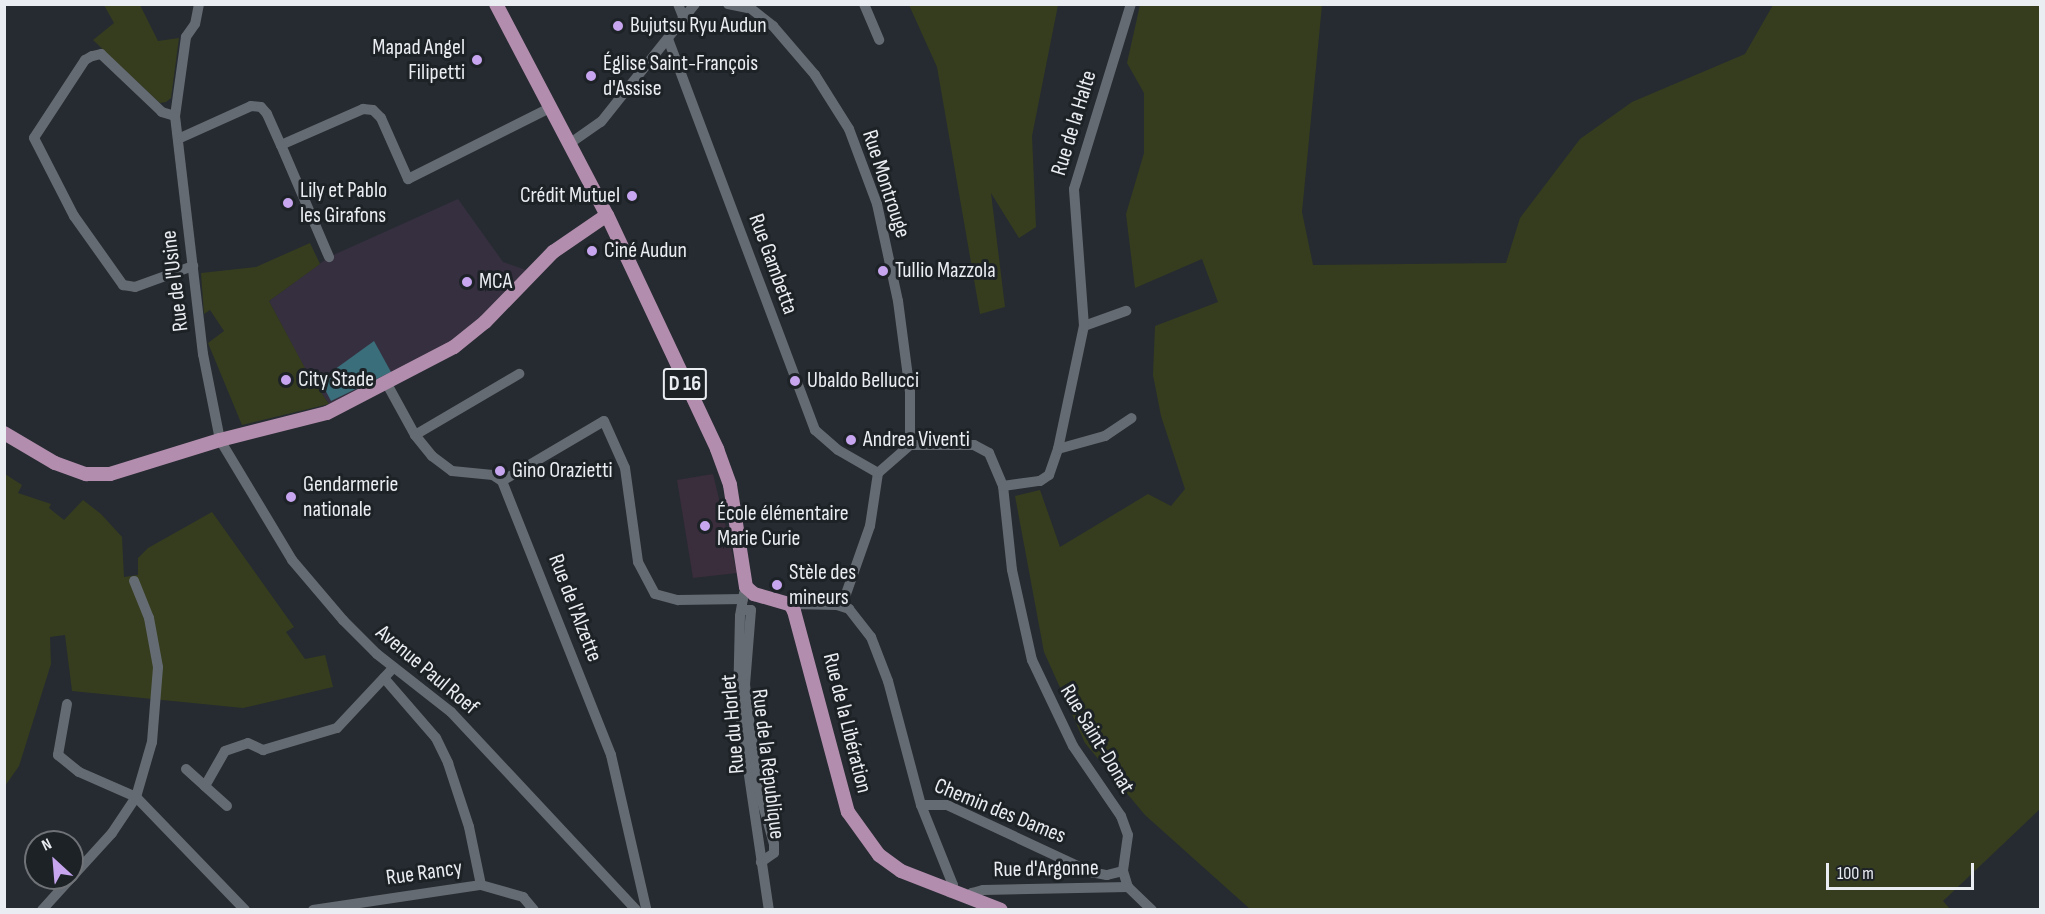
<!DOCTYPE html>
<html>
<head>
<meta charset="utf-8">
<style>
	body { margin:0 }
	#map { position:relative; width:2045px; height:914px; overflow:hidden; background:#262b31; font-family:"Sofia Sans Condensed",sans-serif }
	div>[style] { position:absolute }
	[style*='--x'] { left:calc(var(--x)*1px); top:calc(var(--y)*1px); width:calc(var(--w)*1px); rotate:calc(var(--a)*1deg) }
	.commercial>* { inset:0; background:#362f3f }
	.education>* { inset:0; background:#3a2d3c }
	.green>* { inset:0; background:#363d1e }
	.water>* { inset:0; background:#3a6e7b }
	.minor>* { height:10px; margin:-5px; padding:0 5px; transform-origin:5px; border-radius:5px; background:#656b72 }
	.major>* { height:14px; margin:-7px; padding:0 7px; transform-origin:7px; border-radius:7px; background:#b38dae }
	.dots>* { width:16px; height:16px; translate:-50% -50%; box-sizing:border-box; border:3px solid #1d2227; border-radius:50% }
	span { translate:-50% -50%; white-space:nowrap; text-align:center; line-height:1.15; -webkit-text-stroke:6px #1d2227; paint-order:stroke }
	.shield-label span { padding:2px 4px; background:#1d2227; border:2px solid; border-radius:4px; -webkit-text-stroke-width:0 }
	.shield-label { font-size:21px; color:#eaedf1; font-weight:700 }
	.poi-label { font-size:22px; color:#eaedf1 }
	.left { translate:0 -50%; text-align:left }
	.right { translate:-100% -50%; text-align:right }
	.street-label { font-size:22px; color:#eaedf1 }
	.frame { position:absolute; inset:0; border:6px solid #eaedf1; pointer-events:none }
	.north { position:absolute; left:24px; top:830px; width:60px; height:60px; box-sizing:border-box; background:#1d2227; border:2px solid #6f7378; border-radius:50%; rotate:334deg; font-size:16px; font-weight:700; line-height:24px; text-align:center; color:#eaedf1 }
	.north::after { content:''; display:block; margin:auto; width:21px; height:27px; background:#c7a6ef; clip-path:polygon(50% 0,100% 100%,50% 72%,0 100%) }
	.scale { position:absolute; left:1826px; top:863px; width:148px; height:27px; box-sizing:border-box; border:3px solid #eaedf1; border-top:0; padding-left:8px; font-size:18px; line-height:21px; white-space:nowrap; color:#eaedf1; -webkit-text-stroke:4px #1d2227; paint-order:stroke }
</style>
</head>
<body>
<div id="map">
	<div class="commercial">
		<i style="clip-path:polygon(458px 199px,503px 262px,526px 270px,480px 317px,450px 341px,329px 404px,306px 371px,269px 301px,329px 257px)"></i>
	</div>
	<div class="education">
		<i style="clip-path:polygon(713px 474px,737px 573px,693px 578px,677px 480px)"></i>
	</div>
	<div class="green">
		<i style="clip-path:polygon(104px 5px,140px 5px,158px 41px,179px 38px,171px 98px,166px 102px,160px 103px,93px 40px,114px 23px)"></i>
		<i style="clip-path:polygon(909px 5px,1058px 5px,1032px 136px,1036px 227px,1019px 238px,991px 193px,1005px 307px,980px 314px,937px 67px)"></i>
		<i style="clip-path:polygon(1140px 5px,1322px 5px,1302px 212px,1313px 265px,1506px 263px,1520px 218px,1580px 139px,1632px 102px,1745px 54px,1773px 5px,2040px 5px,2040px 809px,1943px 901px,1950px 909px,1250px 909px,1145px 815px,1085px 743px,1044px 652px,1015px 496px,1040px 490px,1060px 547px,1148px 494px,1171px 506px,1185px 489px,1161px 416px,1153px 375px,1155px 326px,1218px 302px,1202px 259px,1135px 288px,1126px 214px,1144px 153px,1144px 93px,1127px 63px)"></i>
		<i style="clip-path:polygon(310px 243px,320px 264px,269px 301px,306px 370px,329px 404px,242px 425px,208px 343px,224px 331px,210px 310px,204px 314px,201px 273px,256px 267px)"></i>
		<i style="clip-path:polygon(5px 474px,22px 485px,18px 493px,51px 504px,49px 508px,64px 520px,83px 500px,101px 514px,122px 537px,124px 577px,138px 575px,138px 558px,148px 548px,212px 512px,294px 627px,286px 632px,305px 659px,325px 655px,333px 687px,243px 708px,72px 691px,65px 635px,50px 637px,51px 664px,19px 766px,5px 786px)"></i>
	</div>
	<div class="water">
		<i style="clip-path:polygon(374px 341px,391px 372px,331px 401px,320px 380px)"></i>
	</div>
	<div class="minor">
		<i style="--x:199;--y:4;--w:20;--a:101"></i>
		<i style="--x:195;--y:24;--w:16;--a:125"></i>
		<i style="--x:186;--y:37;--w:80;--a:97.9"></i>
		<i style="--x:175;--y:116;--w:240;--a:83.3"></i>
		<i style="--x:203;--y:354;--w:88;--a:78.8"></i>
		<i style="--x:220;--y:440;--w:140;--a:59"></i>
		<i style="--x:292;--y:560;--w:79;--a:49.6"></i>
		<i style="--x:343;--y:620;--w:48;--a:45"></i>
		<i style="--x:377;--y:654;--w:94;--a:38.1"></i>
		<i style="--x:451;--y:712;--w:271;--a:46.9"></i>
		<i style="--x:678;--y:4;--w:16;--a:68"></i>
		<i style="--x:728;--y:4;--w:19;--a:12"></i>
		<i style="--x:745;--y:4;--w:36;--a:38"></i>
		<i style="--x:773;--y:26;--w:65;--a:49.4"></i>
		<i style="--x:815;--y:75;--w:64;--a:57.8"></i>
		<i style="--x:849;--y:129;--w:80;--a:69.5"></i>
		<i style="--x:877;--y:204;--w:99;--a:77.8"></i>
		<i style="--x:898;--y:301;--w:92;--a:82.5"></i>
		<i style="--x:910;--y:392;--w:53;--a:90"></i>
		<i style="--x:864;--y:4;--w:39;--a:67"></i>
		<i style="--x:668;--y:39;--w:418;--a:69.4"></i>
		<i style="--x:815;--y:430;--w:30;--a:41"></i>
		<i style="--x:838;--y:450;--w:46;--a:29.9"></i>
		<i style="--x:175;--y:116;--w:14;--a:-163"></i>
		<i style="--x:162;--y:112;--w:84;--a:-136.4"></i>
		<i style="--x:101;--y:54;--w:9;--a:167"></i>
		<i style="--x:92;--y:56;--w:8;--a:150"></i>
		<i style="--x:85;--y:60;--w:93;--a:123.2"></i>
		<i style="--x:34;--y:138;--w:88;--a:62.9"></i>
		<i style="--x:74;--y:216;--w:85;--a:54.6"></i>
		<i style="--x:123;--y:285;--w:12;--a:9"></i>
		<i style="--x:135;--y:287;--w:62;--a:-19.9"></i>
		<i style="--x:178;--y:139;--w:80;--a:-24.3"></i>
		<i style="--x:251;--y:106;--w:10;--a:6"></i>
		<i style="--x:261;--y:107;--w:9;--a:49"></i>
		<i style="--x:267;--y:114;--w:34;--a:66"></i>
		<i style="--x:281;--y:145;--w:90;--a:-23.7"></i>
		<i style="--x:363;--y:109;--w:10;--a:6"></i>
		<i style="--x:373;--y:110;--w:11;--a:45"></i>
		<i style="--x:381;--y:118;--w:67;--a:66.1"></i>
		<i style="--x:408;--y:179;--w:159;--a:-26.6"></i>
		<i style="--x:569;--y:144;--w:39;--a:-35"></i>
		<i style="--x:601;--y:122;--w:151;--a:-51.5"></i>
		<i style="--x:281;--y:145;--w:122;--a:66.8"></i>
		<i style="--x:1084;--y:326;--w:45;--a:-19.7"></i>
		<i style="--x:387;--y:384;--w:58;--a:61.2"></i>
		<i style="--x:415;--y:435;--w:27;--a:51"></i>
		<i style="--x:432;--y:456;--w:25;--a:37"></i>
		<i style="--x:452;--y:471;--w:41;--a:5.6"></i>
		<i style="--x:493;--y:475;--w:11;--a:34"></i>
		<i style="--x:502;--y:481;--w:295;--a:68.3"></i>
		<i style="--x:611;--y:755;--w:157;--a:77.1"></i>
		<i style="--x:415;--y:435;--w:121;--a:-30.4"></i>
		<i style="--x:1058;--y:449;--w:49;--a:-15.5"></i>
		<i style="--x:1105;--y:436;--w:32;--a:-34"></i>
		<i style="--x:502;--y:481;--w:118;--a:-30.5"></i>
		<i style="--x:604;--y:421;--w:51;--a:65.9"></i>
		<i style="--x:625;--y:468;--w:95;--a:82.1"></i>
		<i style="--x:638;--y:562;--w:36;--a:62"></i>
		<i style="--x:655;--y:594;--w:24;--a:15"></i>
		<i style="--x:678;--y:600;--w:65;--a:-0.9"></i>
		<i style="--x:1003;--y:486;--w:84;--a:83.9"></i>
		<i style="--x:1012;--y:570;--w:92;--a:77.5"></i>
		<i style="--x:1032;--y:660;--w:95;--a:64.5"></i>
		<i style="--x:1073;--y:746;--w:85;--a:55.6"></i>
		<i style="--x:1121;--y:816;--w:20;--a:70"></i>
		<i style="--x:1128;--y:835;--w:36;--a:98"></i>
		<i style="--x:1123;--y:871;--w:17;--a:73"></i>
		<i style="--x:1128;--y:887;--w:33;--a:44"></i>
		<i style="--x:744;--y:593;--w:23;--a:100"></i>
		<i style="--x:740;--y:616;--w:85;--a:91.3"></i>
		<i style="--x:738;--y:701;--w:211;--a:81.6"></i>
		<i style="--x:846;--y:594;--w:72;--a:-70.6"></i>
		<i style="--x:870;--y:526;--w:54;--a:-81.4"></i>
		<i style="--x:878;--y:473;--w:43;--a:-41.2"></i>
		<i style="--x:910;--y:445;--w:64;--a:0"></i>
		<i style="--x:974;--y:445;--w:17;--a:28"></i>
		<i style="--x:989;--y:453;--w:36;--a:67"></i>
		<i style="--x:1003;--y:486;--w:37;--a:-8"></i>
		<i style="--x:1040;--y:481;--w:11;--a:-34"></i>
		<i style="--x:1049;--y:475;--w:28;--a:-71"></i>
		<i style="--x:1058;--y:449;--w:126;--a:-78.1"></i>
		<i style="--x:1084;--y:326;--w:137;--a:-94.2"></i>
		<i style="--x:1074;--y:189;--w:194;--a:-72.9"></i>
		<i style="--x:790;--y:604;--w:47;--a:1.2"></i>
		<i style="--x:837;--y:605;--w:13;--a:18"></i>
		<i style="--x:849;--y:609;--w:36;--a:52"></i>
		<i style="--x:871;--y:637;--w:47;--a:68.9"></i>
		<i style="--x:888;--y:681;--w:128;--a:75.1"></i>
		<i style="--x:921;--y:805;--w:86;--a:68.2"></i>
		<i style="--x:953;--y:885;--w:8;--a:113"></i>
		<i style="--x:742;--y:610;--w:9;--a:0"></i>
		<i style="--x:751;--y:610;--w:74;--a:94.6"></i>
		<i style="--x:745;--y:684;--w:28;--a:84"></i>
		<i style="--x:748;--y:712;--w:83;--a:81.7"></i>
		<i style="--x:760;--y:794;--w:52;--a:74.4"></i>
		<i style="--x:774;--y:844;--w:9;--a:90"></i>
		<i style="--x:774;--y:853;--w:16;--a:145"></i>
		<i style="--x:384;--y:678;--w:79;--a:49.1"></i>
		<i style="--x:436;--y:738;--w:28;--a:64"></i>
		<i style="--x:448;--y:763;--w:67;--a:71.8"></i>
		<i style="--x:469;--y:827;--w:59;--a:78.3"></i>
		<i style="--x:67;--y:704;--w:52;--a:100"></i>
		<i style="--x:58;--y:755;--w:27;--a:39"></i>
		<i style="--x:79;--y:772;--w:62;--a:23.7"></i>
		<i style="--x:136;--y:797;--w:157;--a:46"></i>
		<i style="--x:186;--y:769;--w:25;--a:42"></i>
		<i style="--x:921;--y:805;--w:26;--a:0"></i>
		<i style="--x:947;--y:805;--w:159;--a:25"></i>
		<i style="--x:1091;--y:872;--w:16;--a:11"></i>
		<i style="--x:1107;--y:875;--w:16;--a:-14"></i>
		<i style="--x:227;--y:806;--w:30;--a:-138"></i>
		<i style="--x:205;--y:786;--w:40;--a:-60.3"></i>
		<i style="--x:225;--y:751;--w:24;--a:-19"></i>
		<i style="--x:248;--y:743;--w:17;--a:25"></i>
		<i style="--x:263;--y:750;--w:77;--a:-16.6"></i>
		<i style="--x:337;--y:728;--w:83;--a:-46.9"></i>
		<i style="--x:72;--y:877;--w:59;--a:-47.7"></i>
		<i style="--x:112;--y:833;--w:43;--a:-56.3"></i>
		<i style="--x:136;--y:797;--w:57;--a:-73.8"></i>
		<i style="--x:152;--y:742;--w:75;--a:-85.4"></i>
		<i style="--x:158;--y:667;--w:50;--a:-100.4"></i>
		<i style="--x:149;--y:618;--w:40;--a:-112"></i>
		<i style="--x:969;--y:898;--w:6;--a:-59"></i>
		<i style="--x:972;--y:893;--w:11;--a:-15"></i>
		<i style="--x:983;--y:890;--w:145;--a:-1.2"></i>
		<i style="--x:42;--y:910;--w:43;--a:-47.8"></i>
		<i style="--x:313;--y:910;--w:170;--a:-8.5"></i>
		<i style="--x:481;--y:885;--w:44;--a:15.9"></i>
		<i style="--x:523;--y:897;--w:17;--a:50"></i>
	</div>
	<div class="major">
		<i style="--x:496;--y:4;--w:238;--a:62.3"></i>
		<i style="--x:607;--y:215;--w:259;--a:64.8"></i>
		<i style="--x:717;--y:449;--w:38;--a:70"></i>
		<i style="--x:730;--y:485;--w:103;--a:81.1"></i>
		<i style="--x:746;--y:587;--w:11;--a:41"></i>
		<i style="--x:754;--y:594;--w:37;--a:16"></i>
		<i style="--x:790;--y:604;--w:8;--a:60"></i>
		<i style="--x:794;--y:611;--w:208;--a:75"></i>
		<i style="--x:848;--y:812;--w:53;--a:54.2"></i>
		<i style="--x:879;--y:855;--w:27;--a:36"></i>
		<i style="--x:901;--y:871;--w:107;--a:21.3"></i>
		<i style="--x:4;--y:433;--w:59;--a:30.5"></i>
		<i style="--x:55;--y:463;--w:33;--a:20"></i>
		<i style="--x:86;--y:474;--w:24;--a:0"></i>
		<i style="--x:110;--y:474;--w:115;--a:-17.2"></i>
		<i style="--x:220;--y:440;--w:110;--a:-14.2"></i>
		<i style="--x:327;--y:413;--w:143;--a:-27.5"></i>
		<i style="--x:454;--y:347;--w:40;--a:-39"></i>
		<i style="--x:485;--y:322;--w:98;--a:-45.8"></i>
		<i style="--x:553;--y:252;--w:65;--a:-34.4"></i>
	</div>
	<div class="dots">
		<i style="left:618px;top:26px;background:#c7a6ef"></i>
		<i style="left:477px;top:60px;background:#c7a6ef"></i>
		<i style="left:591px;top:76px;background:#c7a6ef"></i>
		<i style="left:632px;top:196px;background:#c7a6ef"></i>
		<i style="left:288px;top:203px;background:#c7a6ef"></i>
		<i style="left:592px;top:251px;background:#c7a6ef"></i>
		<i style="left:883px;top:271px;background:#c7a6ef"></i>
		<i style="left:467px;top:282px;background:#c7a6ef"></i>
		<i style="left:286px;top:380px;background:#c7a6ef"></i>
		<i style="left:795px;top:381px;background:#c7a6ef"></i>
		<i style="left:851px;top:440px;background:#c7a6ef"></i>
		<i style="left:500px;top:471px;background:#c7a6ef"></i>
		<i style="left:291px;top:497px;background:#c7a6ef"></i>
		<i style="left:705px;top:526px;background:#c7a6ef"></i>
		<i style="left:777px;top:585px;background:#c7a6ef"></i>
	</div>
	<div class="shield-label">
		<span style="left:685px;top:384px">D 16</span>
	</div>
	<div class="poi-label">
		<span class="left" style="left:630px;top:26px">Bujutsu Ryu Audun</span>
		<span class="right" style="left:465px;top:60px">Mapad Angel<br>Filipetti</span>
		<span class="left" style="left:603px;top:76px">Église Saint-François<br>d'Assise</span>
		<span class="left" style="left:300px;top:203px">Lily et Pablo<br>les Girafons</span>
		<span class="right" style="left:620px;top:196px">Crédit Mutuel</span>
		<span class="left" style="left:604px;top:251px">Ciné Audun</span>
		<span class="left" style="left:895px;top:271px">Tullio Mazzola</span>
		<span class="left" style="left:479px;top:282px">MCA</span>
		<span class="left" style="left:298px;top:380px">City Stade</span>
		<span class="left" style="left:807px;top:381px">Ubaldo Bellucci</span>
		<span class="left" style="left:863px;top:440px">Andrea Viventi</span>
		<span class="left" style="left:512px;top:471px">Gino Orazietti</span>
		<span class="left" style="left:303px;top:497px">Gendarmerie<br>nationale</span>
		<span class="left" style="left:717px;top:526px">École élémentaire<br>Marie Curie</span>
		<span class="left" style="left:789px;top:585px">Stèle des<br>mineurs</span>
	</div>
	<div class="street-label">
		<span style="left:1074px;top:123px;rotate:-73deg">Rue de la Halte</span>
		<span style="left:886px;top:184px;rotate:72deg">Rue Montrouge</span>
		<span style="left:773px;top:264px;rotate:70deg">Rue Gambetta</span>
		<span style="left:175px;top:281px;rotate:-97deg">Rue de l'Usine</span>
		<span style="left:575px;top:608px;rotate:69deg">Rue de l'Alzette</span>
		<span style="left:427px;top:670px;rotate:40deg">Avenue Paul Roef</span>
		<span style="left:847px;top:723px;rotate:76deg">Rue de la Libération</span>
		<span style="left:733px;top:724px;rotate:-95deg">Rue du Horlet</span>
		<span style="left:1097px;top:739px;rotate:59deg">Rue Saint-Donat</span>
		<span style="left:768px;top:764px;rotate:83deg">Rue de la République</span>
		<span style="left:1000px;top:811px;rotate:22deg">Chemin des Dames</span>
		<span style="left:1046px;top:869px;rotate:-1deg">Rue d'Argonne</span>
		<span style="left:424px;top:873px;rotate:-8deg">Rue Rancy</span>
	</div>
	<div class="frame"></div>
	<div class="north">N</div>
	<div class="scale">100 m</div>
</div>
</body>
</html>
